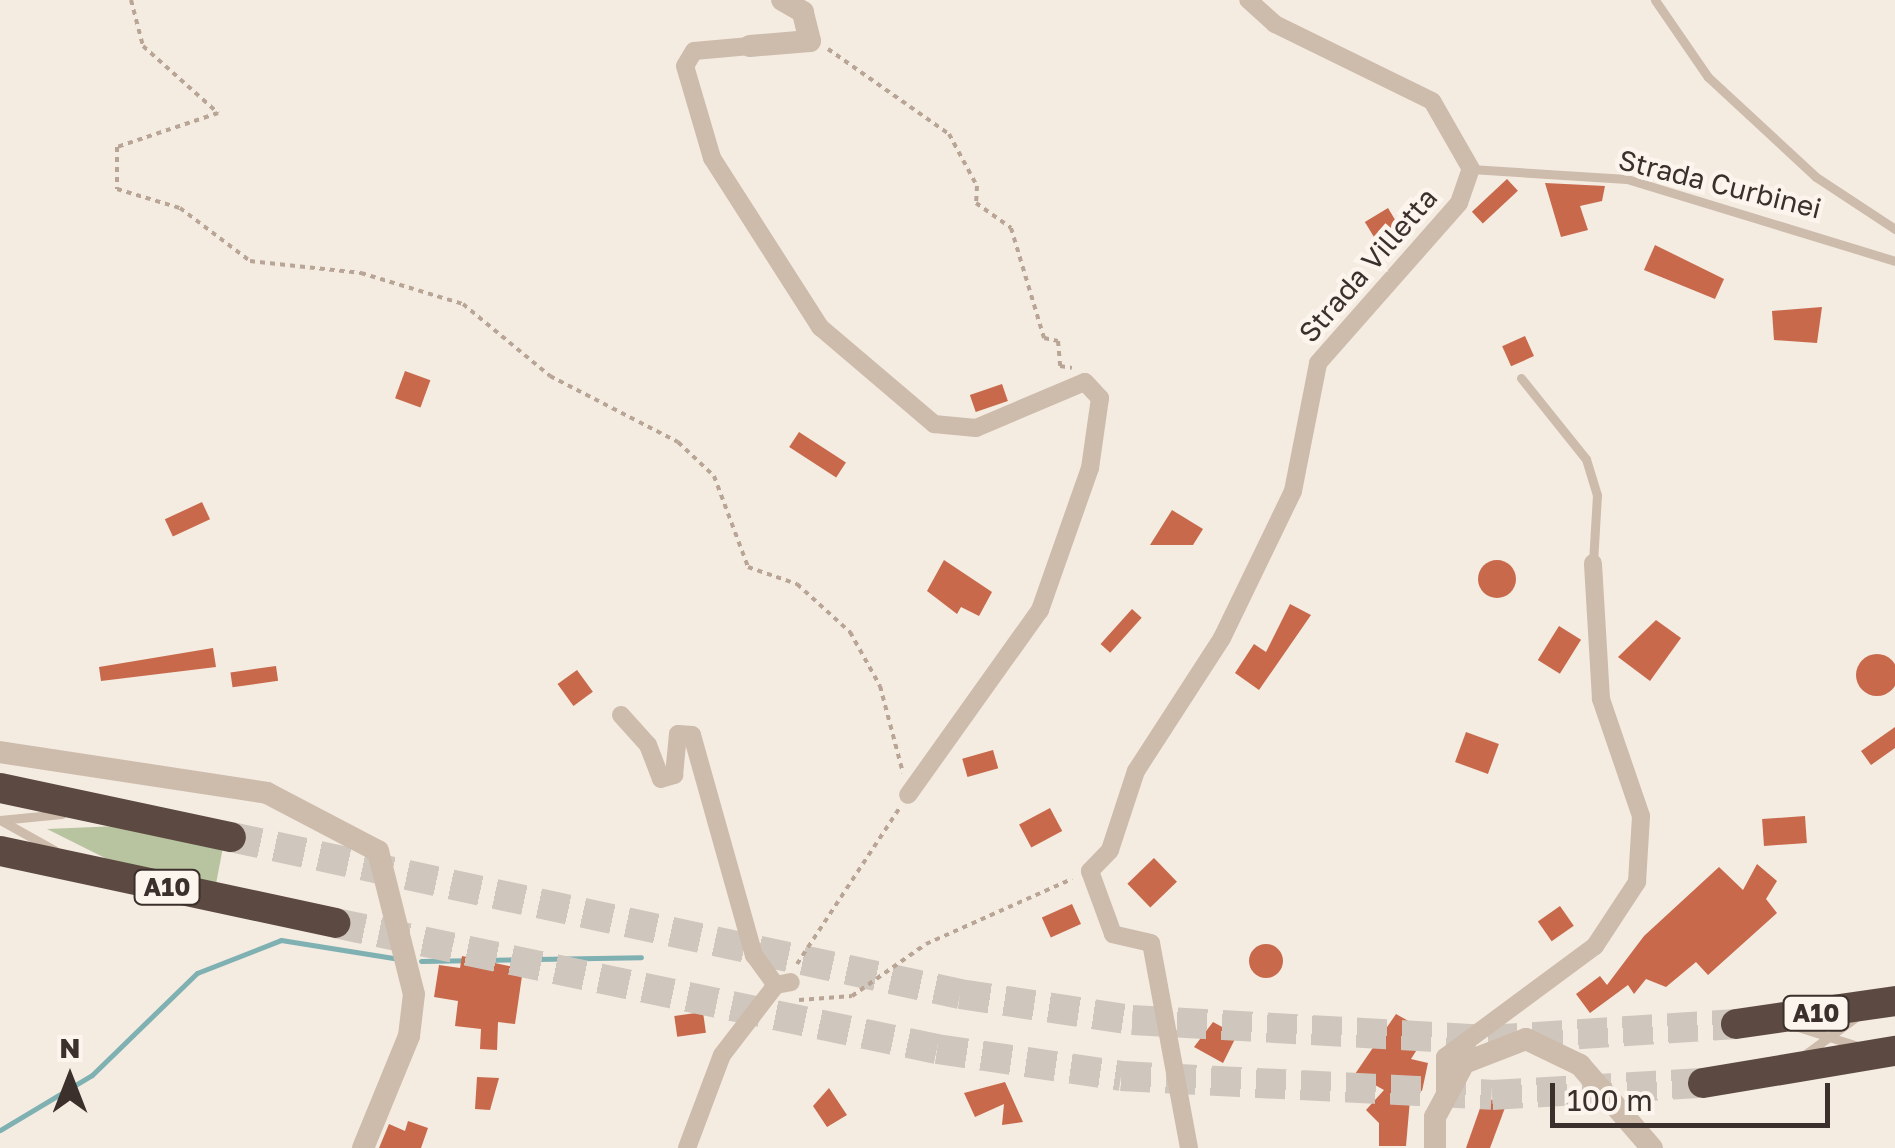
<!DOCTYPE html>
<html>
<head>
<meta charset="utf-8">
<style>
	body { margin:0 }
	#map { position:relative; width:1895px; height:1148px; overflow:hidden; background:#f4ebe1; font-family:"Golos Text",sans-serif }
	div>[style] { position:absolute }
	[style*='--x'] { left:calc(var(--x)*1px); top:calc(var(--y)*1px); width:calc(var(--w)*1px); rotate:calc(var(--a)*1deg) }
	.green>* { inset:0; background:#b8c4a0 }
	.stream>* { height:5px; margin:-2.5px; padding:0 2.5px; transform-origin:2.5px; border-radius:2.5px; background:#7fb0b2 }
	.building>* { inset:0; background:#c8694b; transform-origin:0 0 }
	.round { border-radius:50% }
	.motorway-tunnel>* { height:30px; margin-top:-15px; transform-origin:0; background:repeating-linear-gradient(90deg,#cfc6bd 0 30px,transparent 0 45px) }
	.path>* { height:4px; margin-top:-2px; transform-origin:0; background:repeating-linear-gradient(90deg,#b9a596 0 5px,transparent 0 10px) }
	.service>* { height:9px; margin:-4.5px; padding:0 4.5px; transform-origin:4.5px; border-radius:4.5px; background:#cdbbac }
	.minor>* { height:18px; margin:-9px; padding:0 9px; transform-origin:9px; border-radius:9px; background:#cdbbac }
	.tertiary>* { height:22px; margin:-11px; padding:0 11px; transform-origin:11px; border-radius:11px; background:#cdbbac }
	.motorway>* { height:30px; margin:-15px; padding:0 15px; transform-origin:15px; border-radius:15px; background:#5c4a42 }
	span { translate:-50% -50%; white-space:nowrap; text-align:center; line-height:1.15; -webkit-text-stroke:9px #fbf5ee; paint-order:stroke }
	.shield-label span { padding:2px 8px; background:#fbf5ee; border:2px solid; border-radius:8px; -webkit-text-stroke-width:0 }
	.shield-label { font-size:25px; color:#3b302b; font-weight:700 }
	.street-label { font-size:28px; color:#3b302b }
	.north { position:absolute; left:20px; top:1028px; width:100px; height:100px; -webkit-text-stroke:8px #fbf5ee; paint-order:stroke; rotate:0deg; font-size:28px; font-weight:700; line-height:40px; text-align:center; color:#3b302b }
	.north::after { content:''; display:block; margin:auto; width:35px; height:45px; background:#3b302b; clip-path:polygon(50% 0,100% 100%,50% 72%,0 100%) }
	.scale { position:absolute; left:1550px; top:1083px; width:280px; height:45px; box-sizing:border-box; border:5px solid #3b302b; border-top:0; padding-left:12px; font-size:30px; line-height:35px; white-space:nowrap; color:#3b302b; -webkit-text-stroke:8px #fbf5ee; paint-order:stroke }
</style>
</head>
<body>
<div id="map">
	<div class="green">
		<i style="clip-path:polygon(118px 826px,223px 847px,216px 884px,113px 862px,47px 829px)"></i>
	</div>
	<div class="stream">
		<i style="--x:421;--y:961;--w:220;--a:-1"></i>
		<i style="--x:0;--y:1130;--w:107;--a:-30.9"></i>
		<i style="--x:92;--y:1075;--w:146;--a:-44.2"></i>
		<i style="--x:197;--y:973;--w:90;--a:-21.4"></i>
		<i style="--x:281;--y:940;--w:120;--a:9.1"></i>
	</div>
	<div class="building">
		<i style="left:1507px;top:179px;width:16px;height:48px;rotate:47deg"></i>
		<i style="clip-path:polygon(1545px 183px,1605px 186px,1602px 201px,1580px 206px,1588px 230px,1561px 237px)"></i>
		<i style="left:1388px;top:208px;width:23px;height:27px;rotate:59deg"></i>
		<i style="clip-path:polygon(1655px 245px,1724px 279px,1715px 299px,1644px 270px)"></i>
		<i style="clip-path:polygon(1822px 307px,1817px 343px,1774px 340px,1772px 311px)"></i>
		<i style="left:1525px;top:336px;width:22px;height:25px;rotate:66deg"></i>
		<i style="left:405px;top:371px;width:27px;height:29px;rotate:20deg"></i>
		<i style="left:1002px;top:384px;width:18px;height:34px;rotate:71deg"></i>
		<i style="left:799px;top:432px;width:56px;height:18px;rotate:33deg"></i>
		<i style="left:202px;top:502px;width:19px;height:41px;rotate:65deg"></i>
		<i style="clip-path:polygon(1172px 510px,1203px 529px,1193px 545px,1150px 545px)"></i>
		<i style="clip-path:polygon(944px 560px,992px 592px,979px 616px,961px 607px,957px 614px,927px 591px)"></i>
		<i class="round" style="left:1478px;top:560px;width:38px;height:38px"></i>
		<i style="clip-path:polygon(1290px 604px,1311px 615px,1259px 690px,1235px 673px,1254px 644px,1266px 652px)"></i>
		<i style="left:1132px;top:609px;width:13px;height:47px;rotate:42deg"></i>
		<i style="clip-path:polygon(1656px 620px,1681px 638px,1650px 681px,1618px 657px)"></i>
		<i style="left:1559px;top:626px;width:26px;height:40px;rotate:32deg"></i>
		<i style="clip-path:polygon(213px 648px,216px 667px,101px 681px,99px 667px)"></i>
		<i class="round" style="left:1856px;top:654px;width:42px;height:42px"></i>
		<i style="left:276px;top:666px;width:15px;height:46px;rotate:82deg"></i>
		<i style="left:577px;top:670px;width:27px;height:24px;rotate:54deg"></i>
		<i style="clip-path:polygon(1895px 727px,1895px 748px,1871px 765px,1861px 751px)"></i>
		<i style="left:1466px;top:732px;width:35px;height:32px;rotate:20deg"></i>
		<i style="left:993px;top:750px;width:19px;height:32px;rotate:74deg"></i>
		<i style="left:1050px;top:808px;width:26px;height:35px;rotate:62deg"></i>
		<i style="left:1805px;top:816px;width:27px;height:43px;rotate:86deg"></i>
		<i style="left:1154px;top:858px;width:33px;height:37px;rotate:46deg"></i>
		<i style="clip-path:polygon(1757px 864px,1777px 881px,1766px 899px,1777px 913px,1708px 975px,1696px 962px,1666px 987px,1646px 979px,1634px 994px,1628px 985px,1590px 1013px,1576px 994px,1600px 976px,1607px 985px,1644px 936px,1719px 867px,1743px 890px)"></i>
		<i style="left:1072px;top:904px;width:22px;height:33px;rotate:66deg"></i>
		<i style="left:1560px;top:906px;width:24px;height:27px;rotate:55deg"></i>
		<i class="round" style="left:1249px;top:944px;width:34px;height:34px"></i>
		<i style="clip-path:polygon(462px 956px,523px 969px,515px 1024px,498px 1022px,497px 1050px,480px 1049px,481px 1029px,455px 1026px,458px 1001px,434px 997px,439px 965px,460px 968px)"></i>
		<i style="left:703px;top:1012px;width:21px;height:29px;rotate:82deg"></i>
		<i style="clip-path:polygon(1396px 1014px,1428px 1032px,1411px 1059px,1428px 1063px,1422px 1091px,1411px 1088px,1406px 1146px,1379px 1146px,1379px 1123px,1366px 1110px,1384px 1090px,1355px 1074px)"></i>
		<i style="clip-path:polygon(1213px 1022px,1237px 1035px,1223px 1063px,1194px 1047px)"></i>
		<i style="clip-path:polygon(477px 1077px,499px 1078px,490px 1110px,475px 1109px)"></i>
		<i style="clip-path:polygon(1005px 1082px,1023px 1122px,1002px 1125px,1004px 1104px,975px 1117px,964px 1093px)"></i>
		<i style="clip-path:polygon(829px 1088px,847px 1115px,827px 1127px,813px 1106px)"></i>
		<i style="clip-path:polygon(1484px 1097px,1506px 1105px,1490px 1148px,1466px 1148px)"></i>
		<i style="clip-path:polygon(408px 1121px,428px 1128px,421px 1148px,379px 1148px,389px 1124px,405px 1131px)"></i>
	</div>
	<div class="motorway-tunnel">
		<i style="--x:231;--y:837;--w:746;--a:12.15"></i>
		<i style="--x:960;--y:994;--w:174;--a:8.6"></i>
		<i style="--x:1132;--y:1020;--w:357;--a:3.2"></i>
		<i style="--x:1488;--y:1040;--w:249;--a:-3.7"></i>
		<i style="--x:335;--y:923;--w:615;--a:11.82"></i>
		<i style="--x:937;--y:1049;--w:186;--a:8.3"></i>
		<i style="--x:1121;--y:1076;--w:371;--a:2.9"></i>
		<i style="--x:1492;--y:1095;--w:211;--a:-3.3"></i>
	</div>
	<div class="path">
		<i style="--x:131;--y:0;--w:48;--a:75.4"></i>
		<i style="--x:143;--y:46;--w:101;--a:41.8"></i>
		<i style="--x:218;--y:113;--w:107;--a:161.4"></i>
		<i style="--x:117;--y:147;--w:42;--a:90"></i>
		<i style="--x:117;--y:189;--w:66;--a:16.8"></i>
		<i style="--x:180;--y:208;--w:88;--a:37.1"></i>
		<i style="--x:250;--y:261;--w:112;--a:6.2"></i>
		<i style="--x:361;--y:273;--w:107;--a:16.9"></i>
		<i style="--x:463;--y:304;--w:113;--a:39.6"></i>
		<i style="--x:550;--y:376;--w:144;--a:27.3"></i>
		<i style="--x:678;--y:442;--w:50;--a:43.4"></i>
		<i style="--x:714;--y:476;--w:97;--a:69.5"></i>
		<i style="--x:748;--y:567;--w:52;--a:19.1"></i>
		<i style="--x:797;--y:584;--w:72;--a:42.2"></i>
		<i style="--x:850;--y:632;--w:62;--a:60.9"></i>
		<i style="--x:880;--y:686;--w:90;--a:75.2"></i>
		<i style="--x:828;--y:49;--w:148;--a:35.1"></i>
		<i style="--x:949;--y:134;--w:59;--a:61.7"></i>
		<i style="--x:977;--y:186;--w:17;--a:93"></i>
		<i style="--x:976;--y:203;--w:43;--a:35.5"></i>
		<i style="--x:1011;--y:228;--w:115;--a:73.3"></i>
		<i style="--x:1044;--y:338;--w:14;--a:12"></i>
		<i style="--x:1058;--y:341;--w:25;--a:85"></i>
		<i style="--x:1060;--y:366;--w:12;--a:9"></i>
		<i style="--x:797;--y:964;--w:186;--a:-56.7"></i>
		<i style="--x:799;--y:1000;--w:53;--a:-4.3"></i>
		<i style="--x:852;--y:996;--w:90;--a:-35.1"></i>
		<i style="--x:926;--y:944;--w:160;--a:-24"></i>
	</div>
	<div class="service">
		<i style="--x:1655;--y:0;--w:93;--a:55.5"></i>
		<i style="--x:1708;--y:77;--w:147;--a:42.8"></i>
		<i style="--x:1816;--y:177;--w:95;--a:33.4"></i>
		<i style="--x:1471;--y:169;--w:156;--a:3.7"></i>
		<i style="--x:1627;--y:179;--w:280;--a:17"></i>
		<i style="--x:1521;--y:378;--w:104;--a:51.3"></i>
		<i style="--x:1586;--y:459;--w:38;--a:73"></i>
		<i style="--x:1597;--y:495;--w:68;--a:93.4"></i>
		<i style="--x:0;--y:820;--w:62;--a:-5.5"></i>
		<i style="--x:2;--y:821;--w:60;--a:29.1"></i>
		<i style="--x:1795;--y:1026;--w:69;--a:17.7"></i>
		<i style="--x:1803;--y:1056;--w:64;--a:-36.2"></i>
	</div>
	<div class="minor">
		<i style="--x:750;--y:46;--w:56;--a:174.9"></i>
		<i style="--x:694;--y:51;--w:17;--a:121"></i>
		<i style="--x:685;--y:66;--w:96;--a:73.6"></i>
		<i style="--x:712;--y:158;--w:201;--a:57.4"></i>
		<i style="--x:820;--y:327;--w:150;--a:40.4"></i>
		<i style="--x:934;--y:424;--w:42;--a:5.4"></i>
		<i style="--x:976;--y:428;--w:118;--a:-22.9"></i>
		<i style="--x:1085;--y:382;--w:22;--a:47"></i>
		<i style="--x:1100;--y:398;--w:71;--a:98.1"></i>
		<i style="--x:1090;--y:468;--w:151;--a:109.4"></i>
		<i style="--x:1040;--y:610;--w:227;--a:125.5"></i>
		<i style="--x:621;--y:715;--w:40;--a:48"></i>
		<i style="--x:648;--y:745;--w:36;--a:69"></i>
		<i style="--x:661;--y:779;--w:14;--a:-17"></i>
		<i style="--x:674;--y:775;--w:41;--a:-84.4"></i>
		<i style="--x:678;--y:734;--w:14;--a:4"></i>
		<i style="--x:692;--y:735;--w:229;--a:74.3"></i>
		<i style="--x:754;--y:955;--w:37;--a:54"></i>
		<i style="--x:1445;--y:1089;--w:32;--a:-90"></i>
		<i style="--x:1445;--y:1057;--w:187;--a:-36.5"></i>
		<i style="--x:1595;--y:946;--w:77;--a:-56.7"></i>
		<i style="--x:1637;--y:882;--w:66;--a:-86.5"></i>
		<i style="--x:1641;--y:816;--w:124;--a:-108.9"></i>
		<i style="--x:1601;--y:699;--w:136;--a:-93.4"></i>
		<i style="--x:687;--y:1148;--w:99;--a:-69.4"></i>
		<i style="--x:722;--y:1055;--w:88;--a:-52.4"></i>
		<i style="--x:776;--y:985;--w:15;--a:-11"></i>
		<i style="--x:1189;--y:1148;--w:208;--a:-100.5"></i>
		<i style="--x:1151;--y:943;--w:39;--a:-167"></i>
		<i style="--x:1113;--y:934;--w:67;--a:-110.1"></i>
		<i style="--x:1090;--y:871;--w:29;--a:-46"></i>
		<i style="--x:1110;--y:850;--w:83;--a:-71.8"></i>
		<i style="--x:1136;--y:771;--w:158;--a:-57.1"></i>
		<i style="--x:1222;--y:638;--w:163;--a:-64.2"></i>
		<i style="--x:1293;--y:491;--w:130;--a:-78.9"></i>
		<i style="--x:1318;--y:363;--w:213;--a:-48.6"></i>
		<i style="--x:1459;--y:203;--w:36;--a:-71"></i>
		<i style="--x:1471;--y:169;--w:78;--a:-119.8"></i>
		<i style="--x:1432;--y:101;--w:175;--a:-153.9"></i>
		<i style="--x:1275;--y:24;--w:36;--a:-138"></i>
	</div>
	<div class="tertiary">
		<i style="--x:750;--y:46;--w:60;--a:-4.8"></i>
		<i style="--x:810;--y:41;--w:30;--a:-104"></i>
		<i style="--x:803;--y:12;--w:24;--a:-150"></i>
		<i style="--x:0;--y:752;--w:270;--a:8.7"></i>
		<i style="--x:267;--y:793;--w:125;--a:27.6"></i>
		<i style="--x:378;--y:851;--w:147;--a:75.9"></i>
		<i style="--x:414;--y:994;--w:42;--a:96.8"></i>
		<i style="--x:409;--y:1036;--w:121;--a:112.3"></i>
		<i style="--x:1435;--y:1148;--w:31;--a:-90"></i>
		<i style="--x:1435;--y:1117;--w:61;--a:-61.8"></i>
		<i style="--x:1464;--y:1063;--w:66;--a:-21.2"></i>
		<i style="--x:1526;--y:1039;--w:60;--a:25.7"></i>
		<i style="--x:1580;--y:1065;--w:110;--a:49.1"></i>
	</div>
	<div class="motorway">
		<i style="--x:0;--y:788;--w:236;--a:12"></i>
		<i style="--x:0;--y:851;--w:343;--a:12.1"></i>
		<i style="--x:1736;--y:1024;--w:161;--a:-8.2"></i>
		<i style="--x:1703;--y:1083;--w:195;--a:-9.5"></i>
	</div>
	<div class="shield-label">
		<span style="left:167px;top:887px">A10</span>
		<span style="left:1816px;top:1013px">A10</span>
	</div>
	<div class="street-label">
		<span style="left:1720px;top:184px;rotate:14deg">Strada Curbinei</span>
		<span style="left:1368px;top:265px;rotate:-49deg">Strada Villetta</span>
	</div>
	<div class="north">N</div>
	<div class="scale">100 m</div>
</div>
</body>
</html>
